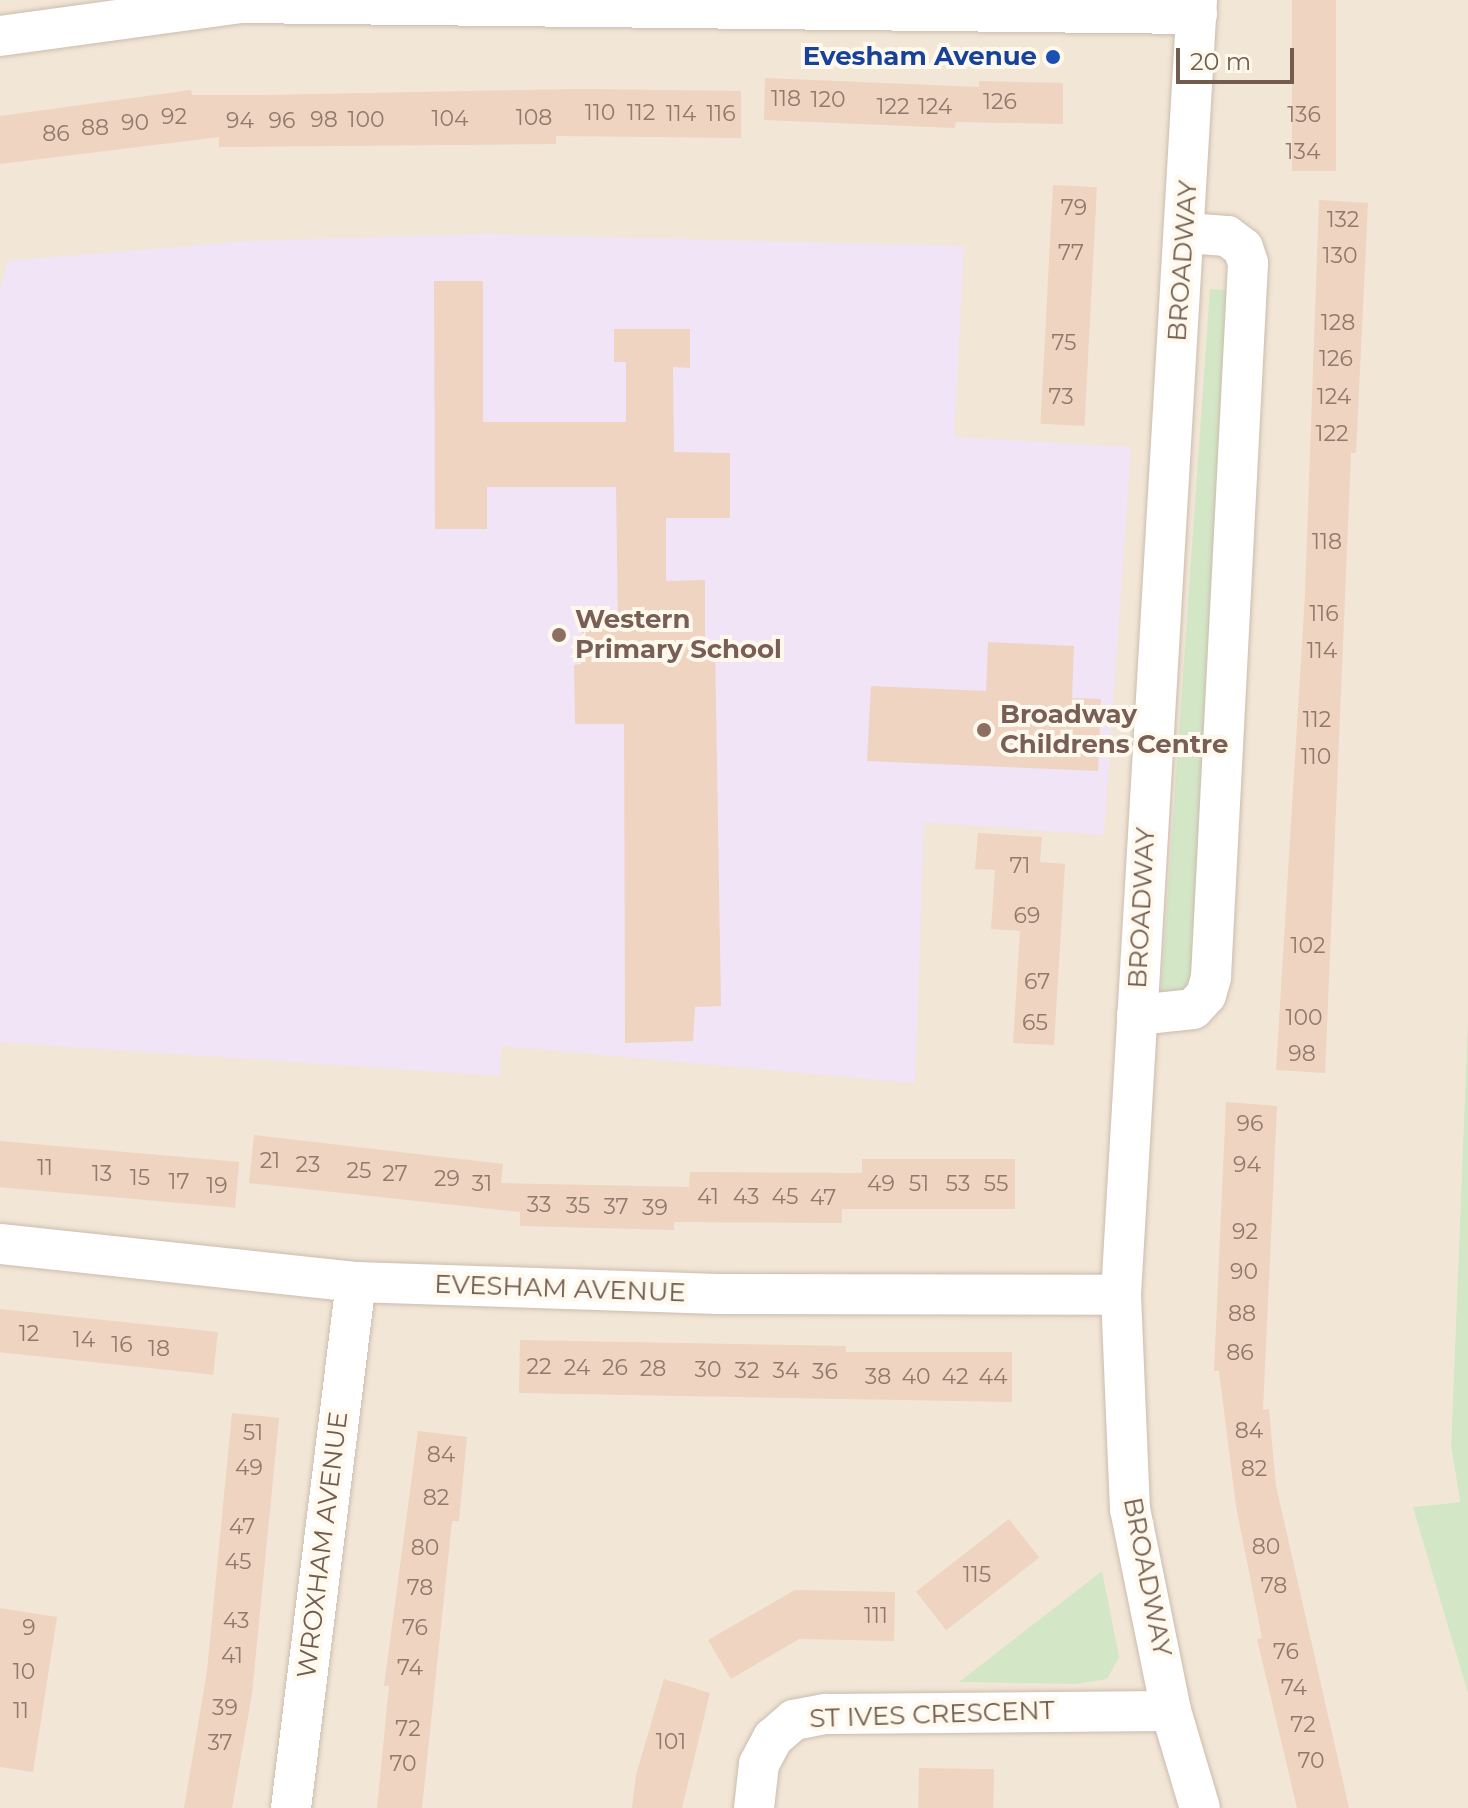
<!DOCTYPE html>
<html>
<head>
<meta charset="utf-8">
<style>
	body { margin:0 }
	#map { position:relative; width:1468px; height:1808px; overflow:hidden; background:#fbf4e7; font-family:Montserrat,sans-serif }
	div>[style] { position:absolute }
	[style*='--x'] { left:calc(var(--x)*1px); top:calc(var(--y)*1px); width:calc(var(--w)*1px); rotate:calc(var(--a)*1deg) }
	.residential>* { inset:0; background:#f2e6d6 }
	.education>* { inset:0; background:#f1e4f7 }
	.green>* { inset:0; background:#d3e7c7; transform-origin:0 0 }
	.building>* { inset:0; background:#eed4c1; transform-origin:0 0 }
	.roads { filter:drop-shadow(0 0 2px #ccbcae) drop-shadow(0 0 2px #ccbcae) }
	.minor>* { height:40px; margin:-20px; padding:0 20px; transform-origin:20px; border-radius:20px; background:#fff }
	.dots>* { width:22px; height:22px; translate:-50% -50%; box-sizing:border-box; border:4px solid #fef8ed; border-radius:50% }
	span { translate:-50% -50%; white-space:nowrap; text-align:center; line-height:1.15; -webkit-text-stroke:8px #fef8ed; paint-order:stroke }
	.number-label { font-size:22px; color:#917a6b }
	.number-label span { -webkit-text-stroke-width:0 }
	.transit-label { font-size:26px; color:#164399; font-weight:700 }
	.right { translate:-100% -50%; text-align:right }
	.street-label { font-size:26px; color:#725c4e }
	.education-label { font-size:26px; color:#785e54; font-weight:700 }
	.left { translate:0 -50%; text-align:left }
	.scale { position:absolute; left:1176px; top:48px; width:118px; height:36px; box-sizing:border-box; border:4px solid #725c4e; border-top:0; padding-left:10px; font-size:24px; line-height:28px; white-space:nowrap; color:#725c4e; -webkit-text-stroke:6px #fef8ed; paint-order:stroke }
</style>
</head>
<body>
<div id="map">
	<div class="residential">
		<i style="clip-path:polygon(0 0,1468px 0,1468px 1016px,1451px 1446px,1460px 1502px,1414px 1507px,1468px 1694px,1468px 1808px,0 1808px)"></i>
	</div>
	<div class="education">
		<i style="clip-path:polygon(487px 234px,964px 246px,954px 437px,1131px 447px,1104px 835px,924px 822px,915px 1083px,502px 1046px,499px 1076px,0 1042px,0 291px,7px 261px,248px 241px)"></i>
	</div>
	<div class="green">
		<i style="left:1210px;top:289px;width:30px;height:705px;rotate:4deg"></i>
		<i style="clip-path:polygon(1468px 1016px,1468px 1694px,1413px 1507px,1460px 1502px,1451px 1446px)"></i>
		<i style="clip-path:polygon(1102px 1571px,1119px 1657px,1107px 1679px,1076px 1684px,959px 1682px)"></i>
	</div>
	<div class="building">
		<i style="left:1292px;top:0;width:44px;height:171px"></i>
		<i style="clip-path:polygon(765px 78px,979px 87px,979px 81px,1063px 83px,1063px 124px,956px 122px,955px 128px,764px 120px)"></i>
		<i style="clip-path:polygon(581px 89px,741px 91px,741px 138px,556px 136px,556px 144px,219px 147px,219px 137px,0 164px,0 116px,191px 90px,192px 95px,261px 95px)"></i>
		<i style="left:1053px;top:185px;width:44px;height:239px;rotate:3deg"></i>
		<i style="clip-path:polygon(1319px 200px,1368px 203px,1356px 453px,1351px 453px,1325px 1073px,1276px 1070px,1305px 594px)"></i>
		<i style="clip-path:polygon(434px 281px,483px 281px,483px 422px,626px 422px,626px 362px,614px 362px,614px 329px,690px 329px,690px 368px,673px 367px,674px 452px,730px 453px,730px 518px,666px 518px,666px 581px,705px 580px,705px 644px,715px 643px,721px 1006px,695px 1007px,693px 1041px,625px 1043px,624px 724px,575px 724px,574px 665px,581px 664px,582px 628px,618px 626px,616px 487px,487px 487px,487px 529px,435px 529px)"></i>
		<i style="clip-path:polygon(988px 642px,1074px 646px,1072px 698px,1101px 699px,1098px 771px,867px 761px,871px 686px,986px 691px)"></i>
		<i style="clip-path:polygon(978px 833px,1042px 837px,1040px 862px,1065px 864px,1054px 1045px,1013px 1043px,1020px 931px,991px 929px,995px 870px,975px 869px)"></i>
		<i style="clip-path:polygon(1226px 1102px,1277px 1106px,1263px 1410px,1269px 1409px,1276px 1486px,1349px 1808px,1297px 1808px,1257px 1639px,1262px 1638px,1236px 1506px,1219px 1371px,1214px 1371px)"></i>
		<i style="clip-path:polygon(254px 1135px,503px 1164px,501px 1183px,689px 1187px,690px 1172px,862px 1173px,862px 1159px,1015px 1159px,1015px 1209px,842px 1209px,842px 1223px,674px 1222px,674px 1230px,520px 1226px,520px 1212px,249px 1183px)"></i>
		<i style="left:0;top:1141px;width:240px;height:46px;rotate:5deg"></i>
		<i style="left:0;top:1309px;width:219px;height:43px;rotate:6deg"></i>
		<i style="clip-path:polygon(520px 1340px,846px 1346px,846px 1352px,1012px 1352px,1012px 1402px,519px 1393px)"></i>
		<i style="clip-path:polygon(232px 1413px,279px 1418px,252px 1694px,232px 1808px,184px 1808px,207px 1671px)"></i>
		<i style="clip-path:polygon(418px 1431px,467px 1437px,459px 1521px,452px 1521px,422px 1808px,377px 1808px,389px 1686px,384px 1686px)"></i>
		<i style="left:1009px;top:1519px;width:49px;height:118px;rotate:52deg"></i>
		<i style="clip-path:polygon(795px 1590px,895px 1592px,894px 1641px,799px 1639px,731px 1679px,708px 1640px)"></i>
		<i style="clip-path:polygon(0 1608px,57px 1617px,33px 1772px,0 1767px)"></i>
		<i style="clip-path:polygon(664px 1679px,710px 1693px,682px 1808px,632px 1808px,636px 1775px)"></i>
		<i style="left:919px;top:1768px;width:75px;height:40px;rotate:1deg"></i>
	</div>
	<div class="roads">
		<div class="minor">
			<i style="--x:1197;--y:0;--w:1297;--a:93.36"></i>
			<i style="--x:1121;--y:1295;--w:214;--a:87.6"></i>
			<i style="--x:1130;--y:1509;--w:206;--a:78.5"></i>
			<i style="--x:1171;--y:1711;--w:101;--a:73.4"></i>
			<i style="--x:0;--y:36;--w:242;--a:-7.8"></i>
			<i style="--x:240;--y:3;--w:957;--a:0.66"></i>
			<i style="--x:1137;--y:1015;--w:56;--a:-6.1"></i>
			<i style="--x:1193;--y:1009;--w:19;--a:-47"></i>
			<i style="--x:1206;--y:995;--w:19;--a:-74"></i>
			<i style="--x:1211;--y:977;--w:715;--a:-87.03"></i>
			<i style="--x:1248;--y:263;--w:16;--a:-108"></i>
			<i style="--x:1243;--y:248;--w:20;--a:-143"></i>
			<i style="--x:1227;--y:236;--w:42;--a:-175.9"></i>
			<i style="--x:0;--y:1244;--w:358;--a:6.1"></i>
			<i style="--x:356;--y:1282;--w:362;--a:1.9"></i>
			<i style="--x:718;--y:1294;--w:403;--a:0.1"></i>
			<i style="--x:291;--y:1808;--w:530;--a:-82.96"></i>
			<i style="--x:754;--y:1808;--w:44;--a:-83.5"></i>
			<i style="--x:759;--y:1764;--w:30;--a:-62"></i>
			<i style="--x:773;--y:1738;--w:28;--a:-41"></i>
			<i style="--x:794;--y:1720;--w:33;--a:-11"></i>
			<i style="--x:826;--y:1714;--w:345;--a:-0.5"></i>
		</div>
	</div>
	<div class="dots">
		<i style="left:1053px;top:57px;background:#1a4fb4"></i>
		<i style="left:559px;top:635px;background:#8d6e63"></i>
		<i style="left:984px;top:730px;background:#8d6e63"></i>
	</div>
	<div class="number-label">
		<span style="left:786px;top:99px">118</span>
		<span style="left:828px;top:100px">120</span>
		<span style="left:1000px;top:102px">126</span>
		<span style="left:893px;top:107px">122</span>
		<span style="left:935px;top:107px">124</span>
		<span style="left:600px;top:113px">110</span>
		<span style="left:641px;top:113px">112</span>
		<span style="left:681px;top:114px">114</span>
		<span style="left:721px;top:114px">116</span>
		<span style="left:1304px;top:115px">136</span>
		<span style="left:174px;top:117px">92</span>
		<span style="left:534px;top:118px">108</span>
		<span style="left:450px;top:119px">104</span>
		<span style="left:324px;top:120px">98</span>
		<span style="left:366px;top:120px">100</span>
		<span style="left:240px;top:121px">94</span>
		<span style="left:282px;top:121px">96</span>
		<span style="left:135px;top:123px">90</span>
		<span style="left:95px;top:128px">88</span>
		<span style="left:56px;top:134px">86</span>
		<span style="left:1303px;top:152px">134</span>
		<span style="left:1074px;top:208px">79</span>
		<span style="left:1343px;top:220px">132</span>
		<span style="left:1071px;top:253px">77</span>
		<span style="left:1340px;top:256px">130</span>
		<span style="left:1338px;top:323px">128</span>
		<span style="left:1064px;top:343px">75</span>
		<span style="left:1336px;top:359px">126</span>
		<span style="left:1061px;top:397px">73</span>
		<span style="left:1334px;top:397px">124</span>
		<span style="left:1332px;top:434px">122</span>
		<span style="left:1327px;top:542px">118</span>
		<span style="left:1324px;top:614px">116</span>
		<span style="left:1322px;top:651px">114</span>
		<span style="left:1317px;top:720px">112</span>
		<span style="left:1316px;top:757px">110</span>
		<span style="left:1020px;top:866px">71</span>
		<span style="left:1027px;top:916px">69</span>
		<span style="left:1308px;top:946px">102</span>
		<span style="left:1037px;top:982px">67</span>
		<span style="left:1304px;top:1018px">100</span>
		<span style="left:1035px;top:1023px">65</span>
		<span style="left:1302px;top:1054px">98</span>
		<span style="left:1250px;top:1124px">96</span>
		<span style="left:270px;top:1161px">21</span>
		<span style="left:308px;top:1165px">23</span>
		<span style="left:1247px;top:1165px">94</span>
		<span style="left:45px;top:1168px">11</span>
		<span style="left:359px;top:1171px">25</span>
		<span style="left:102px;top:1174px">13</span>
		<span style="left:395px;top:1174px">27</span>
		<span style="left:140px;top:1178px">15</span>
		<span style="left:447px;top:1179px">29</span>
		<span style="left:179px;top:1182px">17</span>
		<span style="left:482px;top:1184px">31</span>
		<span style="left:881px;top:1184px">49</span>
		<span style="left:919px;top:1184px">51</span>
		<span style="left:958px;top:1184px">53</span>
		<span style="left:996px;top:1184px">55</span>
		<span style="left:217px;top:1186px">19</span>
		<span style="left:708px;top:1197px">41</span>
		<span style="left:746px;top:1197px">43</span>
		<span style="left:785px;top:1197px">45</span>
		<span style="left:823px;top:1198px">47</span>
		<span style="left:539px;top:1205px">33</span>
		<span style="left:578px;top:1206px">35</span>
		<span style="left:616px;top:1207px">37</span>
		<span style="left:655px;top:1208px">39</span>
		<span style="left:1245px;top:1232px">92</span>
		<span style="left:1244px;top:1272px">90</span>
		<span style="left:1242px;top:1314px">88</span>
		<span style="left:29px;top:1334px">12</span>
		<span style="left:84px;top:1340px">14</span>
		<span style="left:122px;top:1345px">16</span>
		<span style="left:159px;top:1349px">18</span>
		<span style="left:1240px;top:1353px">86</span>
		<span style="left:539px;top:1367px">22</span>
		<span style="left:577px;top:1368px">24</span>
		<span style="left:615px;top:1368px">26</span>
		<span style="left:653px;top:1369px">28</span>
		<span style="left:708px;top:1370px">30</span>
		<span style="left:747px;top:1371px">32</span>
		<span style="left:786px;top:1371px">34</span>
		<span style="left:825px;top:1372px">36</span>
		<span style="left:878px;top:1377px">38</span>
		<span style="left:916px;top:1377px">40</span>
		<span style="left:955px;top:1377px">42</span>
		<span style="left:993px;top:1377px">44</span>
		<span style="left:1249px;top:1431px">84</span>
		<span style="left:253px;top:1433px">51</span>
		<span style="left:441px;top:1455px">84</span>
		<span style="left:249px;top:1468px">49</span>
		<span style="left:1254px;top:1469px">82</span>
		<span style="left:436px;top:1498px">82</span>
		<span style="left:242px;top:1527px">47</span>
		<span style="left:1266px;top:1547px">80</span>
		<span style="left:425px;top:1548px">80</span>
		<span style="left:238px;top:1562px">45</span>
		<span style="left:977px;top:1575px">115</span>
		<span style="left:1274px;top:1586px">78</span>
		<span style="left:420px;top:1588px">78</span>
		<span style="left:876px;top:1616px">111</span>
		<span style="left:236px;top:1621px">43</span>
		<span style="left:29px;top:1628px">9</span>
		<span style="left:415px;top:1628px">76</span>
		<span style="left:1286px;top:1652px">76</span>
		<span style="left:232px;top:1656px">41</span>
		<span style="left:410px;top:1668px">74</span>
		<span style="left:24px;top:1672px">10</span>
		<span style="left:1294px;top:1688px">74</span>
		<span style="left:225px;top:1708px">39</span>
		<span style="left:21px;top:1711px">11</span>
		<span style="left:1303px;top:1725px">72</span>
		<span style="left:408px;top:1729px">72</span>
		<span style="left:671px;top:1742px">101</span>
		<span style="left:220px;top:1743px">37</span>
		<span style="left:1311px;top:1761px">70</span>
		<span style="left:403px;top:1764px">70</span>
	</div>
	<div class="transit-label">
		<span class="right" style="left:1037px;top:57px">Evesham Avenue</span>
	</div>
	<div class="street-label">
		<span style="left:1183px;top:261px;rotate:-86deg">BROADWAY</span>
		<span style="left:1142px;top:908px;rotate:-87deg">BROADWAY</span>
		<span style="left:560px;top:1289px;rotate:2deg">EVESHAM AVENUE</span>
		<span style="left:323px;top:1545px;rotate:-83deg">WROXHAM AVENUE</span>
		<span style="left:1147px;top:1577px;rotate:79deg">BROADWAY</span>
		<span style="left:932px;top:1715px;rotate:-2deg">ST IVES CRESCENT</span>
	</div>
	<div class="education-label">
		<span class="left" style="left:575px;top:635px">Western<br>Primary School</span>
		<span class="left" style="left:1000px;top:730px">Broadway<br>Childrens Centre</span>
	</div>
	<div class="scale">20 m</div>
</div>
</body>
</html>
